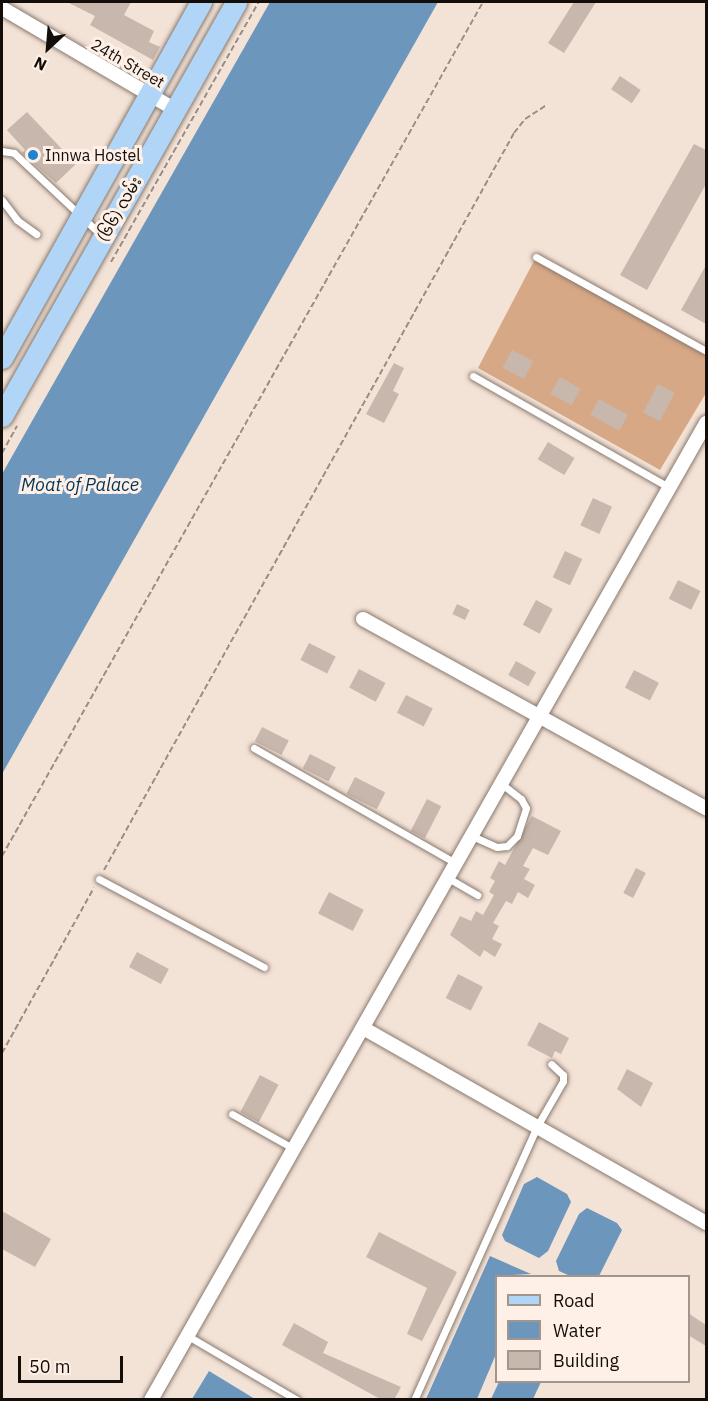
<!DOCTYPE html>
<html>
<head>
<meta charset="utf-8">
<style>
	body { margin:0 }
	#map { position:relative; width:708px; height:1401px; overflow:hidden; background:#f3e2d6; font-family:"IBM Plex Sans","Noto Sans Myanmar",sans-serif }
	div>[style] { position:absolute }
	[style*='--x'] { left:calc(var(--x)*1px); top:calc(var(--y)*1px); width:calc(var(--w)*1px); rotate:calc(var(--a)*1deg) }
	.forest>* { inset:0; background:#d7a885 }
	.water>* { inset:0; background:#6d96bc }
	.building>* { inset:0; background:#c8b7ac; transform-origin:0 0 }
	.path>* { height:2px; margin-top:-1px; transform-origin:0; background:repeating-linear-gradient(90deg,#998d84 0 6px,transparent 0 9px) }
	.roads { filter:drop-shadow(0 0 2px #89796e) drop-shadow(0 0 2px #89796e) }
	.service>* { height:7px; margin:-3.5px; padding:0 3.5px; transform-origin:3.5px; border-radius:3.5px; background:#fff }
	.minor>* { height:14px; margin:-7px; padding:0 7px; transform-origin:7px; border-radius:7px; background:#fff }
	.primary>* { height:21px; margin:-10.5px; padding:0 10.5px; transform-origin:10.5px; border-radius:10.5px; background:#b0d5f7 }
	.dots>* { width:16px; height:16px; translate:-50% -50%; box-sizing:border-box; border:3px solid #fef0e6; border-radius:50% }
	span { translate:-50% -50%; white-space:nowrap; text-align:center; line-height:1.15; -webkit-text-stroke:6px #fef0e6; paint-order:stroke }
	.street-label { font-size:16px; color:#130e0a }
	.poi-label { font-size:16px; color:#130e0a }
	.left { translate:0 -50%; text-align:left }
	.water-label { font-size:18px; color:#02355a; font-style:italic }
	.frame { position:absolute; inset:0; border:3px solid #130e0a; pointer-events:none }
	.legend { position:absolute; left:495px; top:1275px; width:195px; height:108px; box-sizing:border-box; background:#fef0e6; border:2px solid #a0968e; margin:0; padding:8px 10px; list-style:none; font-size:18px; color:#130e0a }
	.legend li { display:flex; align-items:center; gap:12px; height:30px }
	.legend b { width:30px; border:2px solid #a0968e }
	.north { position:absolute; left:18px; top:18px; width:60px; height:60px; -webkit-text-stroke:4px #fef0e6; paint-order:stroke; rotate:206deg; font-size:16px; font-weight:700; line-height:24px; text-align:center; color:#130e0a }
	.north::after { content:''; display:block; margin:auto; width:21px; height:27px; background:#130e0a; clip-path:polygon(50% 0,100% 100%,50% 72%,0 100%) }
	.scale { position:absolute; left:18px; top:1356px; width:105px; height:27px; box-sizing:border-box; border:3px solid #130e0a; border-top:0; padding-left:8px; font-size:18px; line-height:21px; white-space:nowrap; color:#130e0a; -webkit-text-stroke:4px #fef0e6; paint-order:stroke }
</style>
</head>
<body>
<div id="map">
	<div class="forest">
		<i style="clip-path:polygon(536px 257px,706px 351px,706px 393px,660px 470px,478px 368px)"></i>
	</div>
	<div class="water">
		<i style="clip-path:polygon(270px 2px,438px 2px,2px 774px,2px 474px)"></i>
		<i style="clip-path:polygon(537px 1177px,567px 1194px,571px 1202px,548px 1251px,539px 1258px,505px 1241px,502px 1235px,524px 1184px)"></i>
		<i style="clip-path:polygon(587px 1208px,617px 1223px,622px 1230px,599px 1276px,570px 1276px,559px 1271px,556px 1261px,579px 1214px)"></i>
		<i style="clip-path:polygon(490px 1256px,531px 1274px,496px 1276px,496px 1354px,477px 1399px,426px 1399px)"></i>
		<i style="clip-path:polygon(209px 1371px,255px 1399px,192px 1399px)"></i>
		<i style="clip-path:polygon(499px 1382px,541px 1382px,533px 1399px,491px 1399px)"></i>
	</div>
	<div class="building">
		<i style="clip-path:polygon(67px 2px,131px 2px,124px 15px,154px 31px,149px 42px,160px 47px,153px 60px,90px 25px,95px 16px)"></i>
		<i style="clip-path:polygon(574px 2px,596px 2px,564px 53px,548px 43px)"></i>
		<i style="left:620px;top:76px;width:25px;height:16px;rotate:34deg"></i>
		<i style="clip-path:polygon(27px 112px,76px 164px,56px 183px,22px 153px,25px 150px,7px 130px)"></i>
		<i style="clip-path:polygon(694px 144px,706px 150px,706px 184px,647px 290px,620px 275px)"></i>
		<i style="clip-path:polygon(706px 265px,706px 324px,681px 310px)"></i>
		<i style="left:512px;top:350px;width:24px;height:20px;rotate:28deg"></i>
		<i style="clip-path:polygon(394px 363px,404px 368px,393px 391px,399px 394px,384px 423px,366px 414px)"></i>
		<i style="left:560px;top:377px;width:24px;height:19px;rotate:30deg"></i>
		<i style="left:658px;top:384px;width:19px;height:32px;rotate:28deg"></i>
		<i style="left:599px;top:399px;width:33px;height:18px;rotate:29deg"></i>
		<i style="left:548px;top:442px;width:31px;height:20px;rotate:31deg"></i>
		<i style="left:593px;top:498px;width:21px;height:30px;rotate:25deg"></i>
		<i style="left:565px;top:551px;width:19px;height:29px;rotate:25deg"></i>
		<i style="left:678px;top:580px;width:25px;height:21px;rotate:26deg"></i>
		<i style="left:536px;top:600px;width:19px;height:28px;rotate:28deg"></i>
		<i style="left:457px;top:604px;width:14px;height:11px;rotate:25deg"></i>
		<i style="left:309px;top:643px;width:30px;height:19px;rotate:27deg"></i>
		<i style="left:516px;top:661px;width:23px;height:16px;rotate:29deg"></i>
		<i style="left:359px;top:669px;width:30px;height:21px;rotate:28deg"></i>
		<i style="left:634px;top:670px;width:28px;height:20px;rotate:27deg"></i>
		<i style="left:406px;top:695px;width:30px;height:20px;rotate:27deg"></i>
		<i style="left:262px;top:727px;width:30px;height:16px;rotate:27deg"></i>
		<i style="left:310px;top:754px;width:29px;height:16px;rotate:27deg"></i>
		<i style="left:355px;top:777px;width:34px;height:19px;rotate:27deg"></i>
		<i style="left:427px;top:799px;width:16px;height:36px;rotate:27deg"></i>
		<i style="clip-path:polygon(532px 816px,561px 831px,548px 855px,533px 848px,523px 866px,530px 869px,524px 879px,535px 885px,528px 898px,518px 892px,512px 904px,506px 901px,493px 923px,499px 926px,492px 939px,502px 944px,495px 957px,484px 950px,480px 957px,450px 935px,460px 916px,471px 921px,476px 911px,483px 915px,494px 895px,489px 892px,495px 881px,490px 878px,499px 861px,505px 865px)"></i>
		<i style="left:636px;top:868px;width:11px;height:28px;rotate:27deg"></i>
		<i style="left:329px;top:892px;width:39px;height:24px;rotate:27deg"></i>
		<i style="left:137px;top:952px;width:36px;height:17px;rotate:28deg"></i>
		<i style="left:458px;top:974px;width:28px;height:27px;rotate:27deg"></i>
		<i style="clip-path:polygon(539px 1022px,569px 1038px,561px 1054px,555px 1051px,552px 1058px,527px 1045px)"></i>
		<i style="clip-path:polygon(627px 1069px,653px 1083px,641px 1107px,617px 1089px)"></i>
		<i style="left:260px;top:1075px;width:21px;height:42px;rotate:28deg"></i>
		<i style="clip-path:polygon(2px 1211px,51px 1239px,35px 1267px,2px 1249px)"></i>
		<i style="clip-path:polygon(379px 1232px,457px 1272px,422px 1341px,407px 1334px,427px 1288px,366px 1257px)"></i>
		<i style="clip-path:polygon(688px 1313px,706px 1325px,706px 1346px,688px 1335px)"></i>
		<i style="clip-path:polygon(294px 1323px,328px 1342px,323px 1353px,401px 1387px,394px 1400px,382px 1400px,282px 1345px)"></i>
	</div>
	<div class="path">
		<i style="--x:111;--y:262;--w:299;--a:-60.4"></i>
		<i style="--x:2;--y:453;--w:31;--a:-61"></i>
		<i style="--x:2;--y:856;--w:980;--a:-60.61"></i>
		<i style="--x:104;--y:870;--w:843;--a:-60.91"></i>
		<i style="--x:514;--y:133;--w:18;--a:-52"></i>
		<i style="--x:525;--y:119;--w:27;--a:-33"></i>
		<i style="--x:2;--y:1053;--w:189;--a:-60.9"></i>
	</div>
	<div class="roads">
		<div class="service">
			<i style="--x:2;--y:151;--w:12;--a:9"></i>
			<i style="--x:14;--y:153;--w:120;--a:43.3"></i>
			<i style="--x:2;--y:200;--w:25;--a:53"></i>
			<i style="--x:17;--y:220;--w:24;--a:36"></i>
			<i style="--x:536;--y:257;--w:194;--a:28.9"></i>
			<i style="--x:473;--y:376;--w:227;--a:29.6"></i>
			<i style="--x:254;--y:748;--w:232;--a:29.7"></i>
			<i style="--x:472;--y:836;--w:27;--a:24"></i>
			<i style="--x:497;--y:847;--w:10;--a:-6"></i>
			<i style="--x:507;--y:846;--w:14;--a:-45"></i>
			<i style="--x:517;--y:836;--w:29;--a:-72"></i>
			<i style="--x:526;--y:808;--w:10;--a:-119"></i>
			<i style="--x:521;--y:799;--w:24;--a:-142"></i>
			<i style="--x:448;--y:878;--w:34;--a:30"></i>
			<i style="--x:99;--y:879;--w:187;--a:28.1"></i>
			<i style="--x:232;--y:1114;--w:71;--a:29.4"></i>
			<i style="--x:188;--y:1336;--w:126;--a:30.4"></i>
			<i style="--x:414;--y:1400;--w:298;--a:-65.8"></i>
			<i style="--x:536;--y:1128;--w:54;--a:-60.1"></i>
			<i style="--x:563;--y:1081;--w:6;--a:-90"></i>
			<i style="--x:563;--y:1075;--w:16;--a:-137"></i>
		</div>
		<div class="minor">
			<i style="--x:2;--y:8;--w:202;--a:30.4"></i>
			<i style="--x:363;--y:619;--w:392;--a:28.9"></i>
			<i style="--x:363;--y:1028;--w:395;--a:29.6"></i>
			<i style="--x:151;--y:1400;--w:1124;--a:-60.4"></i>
		</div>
		<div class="primary">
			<i style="--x:2;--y:358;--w:408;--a:-60.8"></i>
			<i style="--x:2;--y:416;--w:476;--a:-60.5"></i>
		</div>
	</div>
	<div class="dots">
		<i style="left:33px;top:155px;background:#2083cf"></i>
	</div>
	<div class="street-label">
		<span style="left:128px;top:63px;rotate:30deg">24th Street</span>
		<span style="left:119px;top:209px;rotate:-60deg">(၆၆) လမ်း</span>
	</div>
	<div class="poi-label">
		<span class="left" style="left:45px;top:155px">Innwa Hostel</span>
	</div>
	<div class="water-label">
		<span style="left:80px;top:485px">Moat of Palace</span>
	</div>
	<div class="frame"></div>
	<ul class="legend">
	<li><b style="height:8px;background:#b0d5f7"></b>Road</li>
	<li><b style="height:16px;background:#6d96bc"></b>Water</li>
	<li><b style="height:16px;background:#c8b7ac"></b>Building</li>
	</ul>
	<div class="north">N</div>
	<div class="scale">50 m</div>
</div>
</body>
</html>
